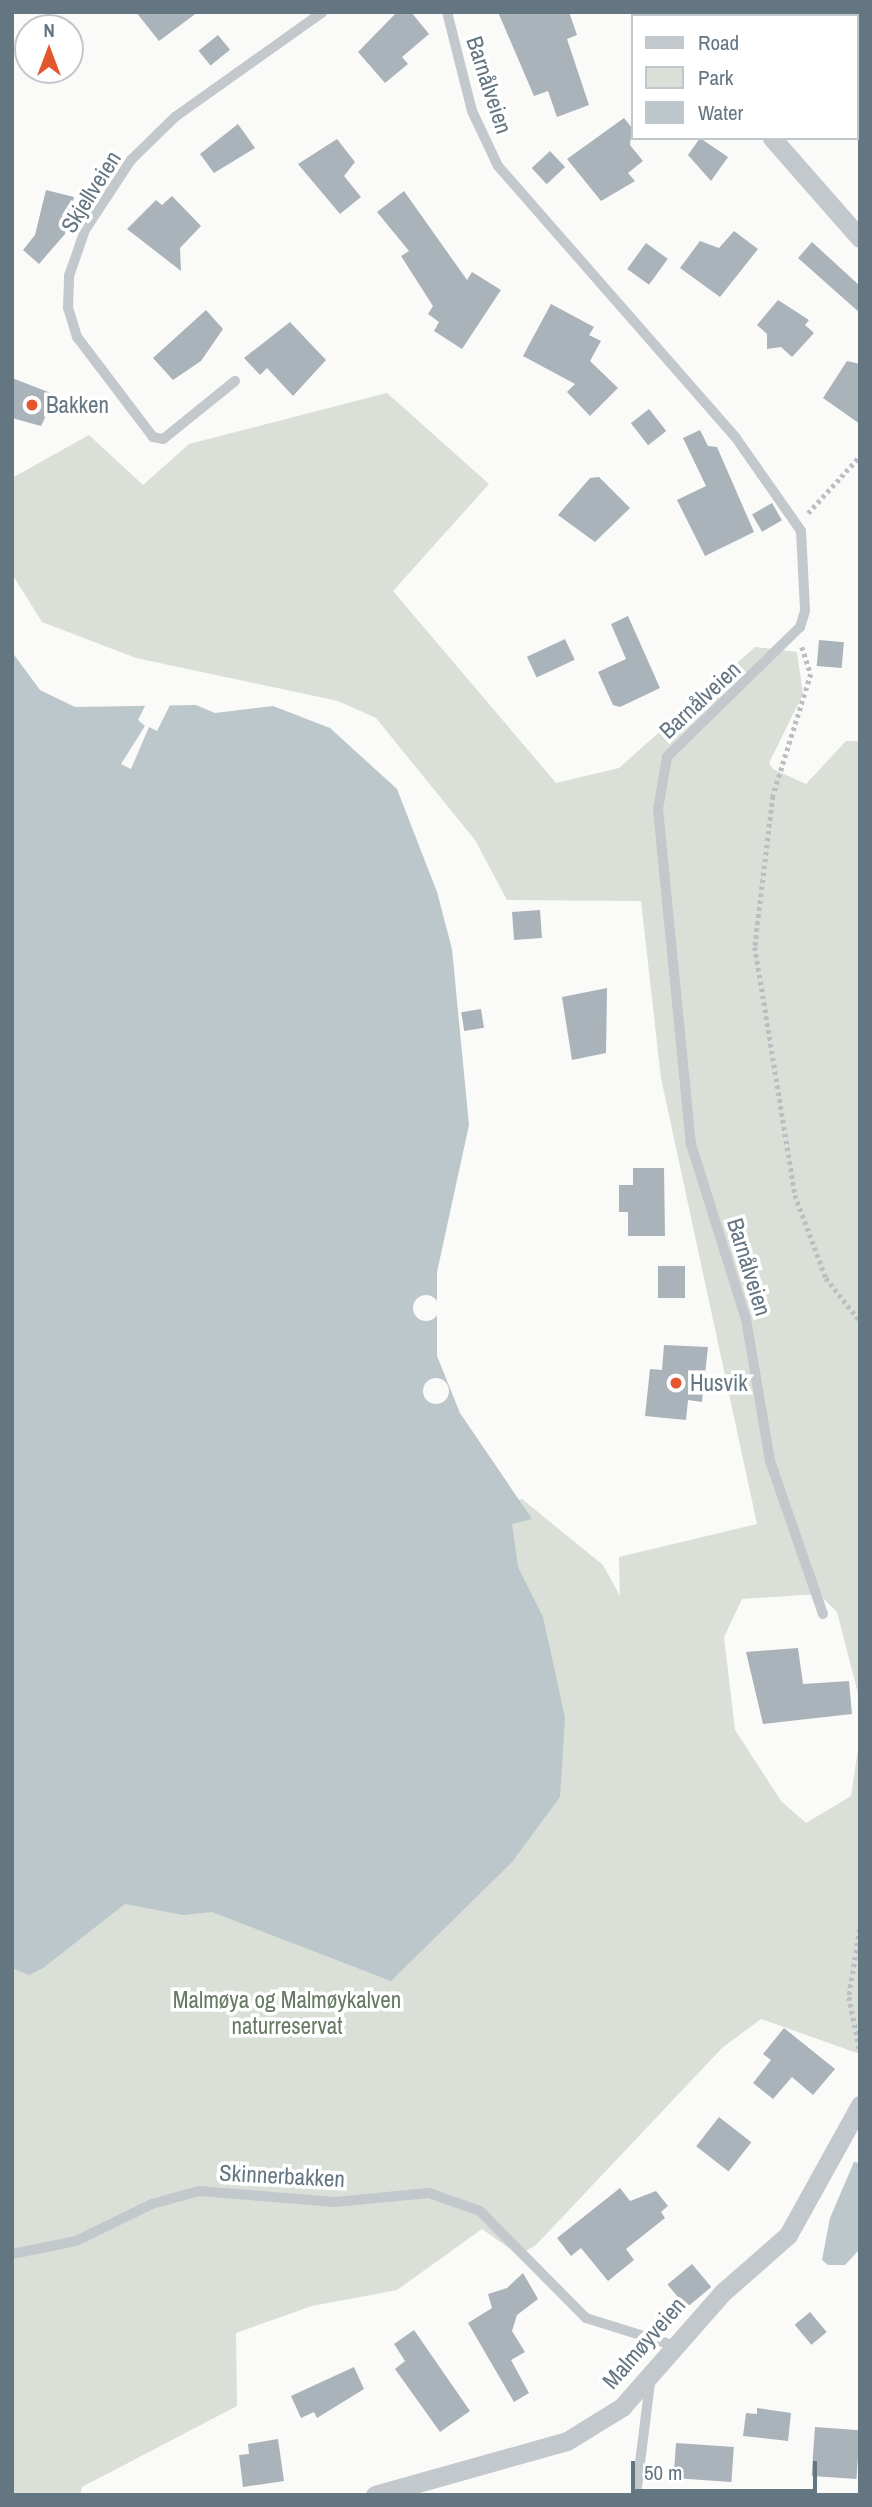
<!DOCTYPE html>
<html>
<head>
<meta charset="utf-8">
<style>
	body { margin:0 }
	#map { position:relative; width:872px; height:2507px; overflow:hidden; background:#fafaf8; font-family:"Archivo Narrow",sans-serif }
	div>[style] { position:absolute }
	[style*='--x'] { left:calc(var(--x)*1px); top:calc(var(--y)*1px); width:calc(var(--w)*1px); rotate:calc(var(--a)*1deg) }
	.green>* { inset:0; background:#dadfd7 }
	.water>* { inset:0; background:#bbc7cb }
	.pier>* { inset:0; background:#fafaf8 }
	.round { border-radius:50% }
	.building>* { inset:0; background:#aab3b9; transform-origin:0 0 }
	.path>* { height:4.5px; margin-top:-2.25px; transform-origin:0; background:repeating-linear-gradient(90deg,#bbbfc2 0 3.5px,transparent 0 7px) }
	.service>* { height:10px; margin:-5px; padding:0 5px; transform-origin:5px; border-radius:5px; background:#c3c8cc }
	.minor>* { height:19px; margin:-9.5px; padding:0 9.5px; transform-origin:9.5px; border-radius:9.5px; background:#c3c8cc }
	.dots>* { width:19px; height:19px; translate:-50% -50%; box-sizing:border-box; border:4px solid #fff; border-radius:50% }
	span { translate:-50% -50%; white-space:nowrap; text-align:center; line-height:1.15; -webkit-text-stroke:7px #fff; paint-order:stroke }
	.street-label { font-size:23px; color:#657683 }
	.poi-label { font-size:23px; color:#657683 }
	.left { translate:0 -50%; text-align:left }
	.park-label { font-size:23px; color:#687a64 }
	.frame { position:absolute; inset:0; border:14px solid #657683; pointer-events:none }
	.legend { position:absolute; left:631px; top:14px; width:228px; height:126px; box-sizing:border-box; background:#fff; border:2px solid #c1c8cd; margin:0; padding:9px 12px; list-style:none; font-size:21px; color:#657683 }
	.legend li { display:flex; align-items:center; gap:14px; height:35px }
	.legend b { width:35px; border:2px solid #c1c8cd }
	.north { position:absolute; left:14px; top:14px; width:70px; height:70px; box-sizing:border-box; background:#fff; border:2px solid #c1c8cd; border-radius:50%; rotate:0deg; font-size:19px; font-weight:700; line-height:28px; text-align:center; color:#657683 }
	.north::after { content:''; display:block; margin:auto; width:24px; height:32px; background:#e4572e; clip-path:polygon(50% 0,100% 100%,50% 72%,0 100%) }
	.scale { position:absolute; left:631px; top:2461px; width:186px; height:32px; box-sizing:border-box; border:4px solid #657683; border-top:0; padding-left:9px; font-size:21px; line-height:24px; white-space:nowrap; color:#657683; -webkit-text-stroke:5px #fff; paint-order:stroke }
</style>
</head>
<body>
<div id="map">
	<div class="green">
		<i style="clip-path:polygon(658px 12px,853px 12px,844px 16px)"></i>
		<i style="clip-path:polygon(387px 393px,489px 484px,393px 591px,556px 783px,619px 768px,755px 647px,797px 652px,803px 694px,769px 763px,773px 769px,806px 784px,846px 741px,860px 741px,860px 1701px,837px 1612px,819px 1594px,742px 1599px,724px 1637px,735px 1730px,781px 1801px,806px 1823px,851px 1796px,860px 1736px,860px 2054px,761px 2019px,722px 2048px,536px 2245px,519px 2255px,482px 2229px,397px 2290px,312px 2306px,236px 2333px,237px 2406px,82px 2487px,80px 2495px,12px 2495px,12px 1683px,522px 1499px,603px 1565px,620px 1596px,619px 1557px,757px 1524px,661px 1078px,641px 901px,507px 900px,475px 840px,376px 718px,338px 701px,136px 658px,42px 622px,12px 574px,12px 478px,89px 435px,143px 485px,189px 444px)"></i>
	</div>
	<div class="water">
		<i style="clip-path:polygon(12px 652px,40px 690px,75px 707px,196px 705px,215px 713px,273px 706px,330px 728px,397px 789px,437px 892px,452px 949px,469px 1125px,437px 1272px,437px 1356px,460px 1413px,532px 1519px,512px 1524px,518px 1567px,543px 1617px,565px 1718px,560px 1797px,512px 1862px,391px 1981px,212px 1912px,183px 1915px,125px 1904px,43px 1968px,29px 1975px,12px 1968px)"></i>
		<i style="clip-path:polygon(854px 2162px,860px 2163px,860px 2249px,845px 2265px,828px 2265px,822px 2260px,830px 2218px)"></i>
	</div>
	<div class="pier">
		<i style="clip-path:polygon(148px 700px,172px 701px,157px 731px,149px 727px,131px 769px,121px 764px,145px 726px,138px 720px)"></i>
		<i class="round" style="left:413px;top:1295px;width:26px;height:26px"></i>
		<i class="round" style="left:423px;top:1378px;width:26px;height:26px"></i>
	</div>
	<div class="building">
		<i style="clip-path:polygon(136px 12px,198px 12px,159px 41px)"></i>
		<i style="clip-path:polygon(397px 12px,411px 12px,429px 34px,402px 57px,408px 64px,385px 83px,358px 52px)"></i>
		<i style="clip-path:polygon(498px 12px,569px 12px,577px 35px,567px 39px,589px 105px,557px 117px,548px 91px,534px 96px)"></i>
		<i style="left:218px;top:35px;width:19px;height:25px;rotate:51deg"></i>
		<i style="clip-path:polygon(624px 118px,632px 128px,630px 145px,643px 161px,628px 173px,635px 181px,601px 201px,567px 159px)"></i>
		<i style="clip-path:polygon(238px 124px,255px 148px,214px 173px,200px 154px)"></i>
		<i style="clip-path:polygon(700px 138px,728px 157px,711px 181px,688px 155px)"></i>
		<i style="clip-path:polygon(337px 139px,355px 162px,344px 176px,361px 197px,340px 214px,298px 164px)"></i>
		<i style="left:550px;top:151px;width:22px;height:25px;rotate:47deg"></i>
		<i style="clip-path:polygon(46px 190px,74px 197px,65px 234px,39px 264px,23px 250px,35px 235px)"></i>
		<i style="clip-path:polygon(404px 191px,467px 280px,472px 272px,501px 290px,462px 349px,434px 331px,439px 322px,428px 314px,433px 306px,401px 256px,409px 251px,377px 212px)"></i>
		<i style="clip-path:polygon(172px 196px,201px 226px,180px 248px,181px 271px,127px 229px,156px 200px,162px 205px)"></i>
		<i style="clip-path:polygon(734px 231px,758px 249px,720px 297px,680px 268px,700px 241px,719px 248px)"></i>
		<i style="clip-path:polygon(812px 242px,860px 286px,860px 313px,798px 258px)"></i>
		<i style="left:646px;top:243px;width:27px;height:32px;rotate:36deg"></i>
		<i style="clip-path:polygon(778px 300px,809px 320px,805px 325px,814px 333px,792px 357px,781px 347px,767px 349px,767px 334px,757px 325px)"></i>
		<i style="clip-path:polygon(551px 304px,594px 327px,589px 335px,601px 341px,590px 361px,618px 388px,590px 416px,567px 392px,575px 384px,523px 356px)"></i>
		<i style="clip-path:polygon(206px 310px,223px 329px,201px 361px,173px 380px,153px 358px)"></i>
		<i style="clip-path:polygon(290px 322px,326px 360px,293px 396px,267px 368px,260px 375px,244px 358px)"></i>
		<i style="clip-path:polygon(847px 361px,860px 364px,860px 424px,823px 398px)"></i>
		<i style="clip-path:polygon(12px 378px,56px 395px,41px 426px,12px 418px)"></i>
		<i style="left:649px;top:409px;width:28px;height:23px;rotate:52deg"></i>
		<i style="clip-path:polygon(700px 430px,708px 446px,717px 447px,754px 532px,705px 556px,677px 500px,706px 486px,683px 438px)"></i>
		<i style="clip-path:polygon(599px 477px,630px 508px,595px 542px,558px 515px,590px 478px)"></i>
		<i style="left:772px;top:503px;width:20px;height:23px;rotate:60deg"></i>
		<i style="clip-path:polygon(628px 616px,660px 688px,620px 707px,613px 705px,598px 672px,626px 659px,611px 624px)"></i>
		<i style="left:565px;top:639px;width:23px;height:42px;rotate:65deg"></i>
		<i style="left:819px;top:640px;width:25px;height:26px;rotate:5deg"></i>
		<i style="left:540px;top:910px;width:28px;height:28px;rotate:86deg"></i>
		<i style="clip-path:polygon(607px 988px,606px 1053px,572px 1060px,562px 997px)"></i>
		<i style="left:481px;top:1009px;width:19px;height:20px;rotate:81deg"></i>
		<i style="clip-path:polygon(633px 1168px,664px 1168px,665px 1236px,628px 1236px,628px 1212px,619px 1212px,619px 1185px,633px 1185px)"></i>
		<i style="left:658px;top:1266px;width:27px;height:32px"></i>
		<i style="clip-path:polygon(664px 1345px,708px 1347px,702px 1402px,688px 1400px,686px 1420px,645px 1416px,650px 1369px,662px 1370px)"></i>
		<i style="clip-path:polygon(798px 1648px,803px 1684px,849px 1681px,852px 1714px,763px 1724px,746px 1652px)"></i>
		<i style="clip-path:polygon(784px 2028px,835px 2069px,813px 2095px,792px 2077px,773px 2099px,753px 2083px,771px 2060px,763px 2054px)"></i>
		<i style="left:719px;top:2117px;width:41px;height:37px;rotate:38deg"></i>
		<i style="clip-path:polygon(620px 2188px,630px 2201px,656px 2191px,668px 2206px,661px 2212px,665px 2218px,626px 2249px,634px 2260px,608px 2281px,581px 2248px,571px 2256px,557px 2238px)"></i>
		<i style="left:692px;top:2264px;width:30px;height:32px;rotate:50deg"></i>
		<i style="clip-path:polygon(523px 2273px,538px 2299px,517px 2315px,512px 2331px,525px 2352px,511px 2360px,529px 2393px,514px 2402px,468px 2323px,492px 2308px,488px 2294px,507px 2288px)"></i>
		<i style="left:810px;top:2312px;width:26px;height:20px;rotate:50deg"></i>
		<i style="clip-path:polygon(414px 2330px,470px 2411px,440px 2432px,395px 2369px,405px 2361px,394px 2344px)"></i>
		<i style="clip-path:polygon(354px 2367px,364px 2389px,317px 2418px,314px 2412px,301px 2418px,291px 2396px)"></i>
		<i style="clip-path:polygon(757px 2408px,791px 2413px,788px 2441px,743px 2436px,746px 2413px,757px 2414px)"></i>
		<i style="left:815px;top:2427px;width:45px;height:49px;rotate:4deg"></i>
		<i style="clip-path:polygon(278px 2439px,284px 2481px,243px 2487px,239px 2455px,249px 2454px,248px 2444px)"></i>
		<i style="left:676px;top:2443px;width:58px;height:35px;rotate:4deg"></i>
	</div>
	<div class="path">
		<i style="--x:808;--y:513;--w:77;--a:-47.6"></i>
		<i style="--x:802;--y:647;--w:28;--a:72"></i>
		<i style="--x:811;--y:674;--w:128;--a:107.3"></i>
		<i style="--x:773;--y:796;--w:152;--a:96.8"></i>
		<i style="--x:755;--y:947;--w:251;--a:80.8"></i>
		<i style="--x:795;--y:1195;--w:89;--a:69.5"></i>
		<i style="--x:826;--y:1278;--w:55;--a:51.7"></i>
		<i style="--x:860;--y:1929;--w:69;--a:99.2"></i>
		<i style="--x:849;--y:1997;--w:55;--a:78.5"></i>
	</div>
	<div class="service">
		<i style="--x:447;--y:12;--w:102;--a:75.8"></i>
		<i style="--x:472;--y:111;--w:61;--a:64.7"></i>
		<i style="--x:498;--y:166;--w:361;--a:48.8"></i>
		<i style="--x:736;--y:438;--w:113;--a:55"></i>
		<i style="--x:801;--y:531;--w:80;--a:87.1"></i>
		<i style="--x:805;--y:611;--w:17;--a:107"></i>
		<i style="--x:800;--y:627;--w:186;--a:135.7"></i>
		<i style="--x:667;--y:757;--w:53;--a:99.8"></i>
		<i style="--x:658;--y:809;--w:337;--a:84.4"></i>
		<i style="--x:691;--y:1144;--w:183;--a:72.6"></i>
		<i style="--x:746;--y:1319;--w:144;--a:80.4"></i>
		<i style="--x:770;--y:1461;--w:162;--a:70.9"></i>
		<i style="--x:235;--y:381;--w:92;--a:141.1"></i>
		<i style="--x:163;--y:439;--w:10;--a:-169"></i>
		<i style="--x:153;--y:437;--w:126;--a:-127.2"></i>
		<i style="--x:77;--y:337;--w:30;--a:-107"></i>
		<i style="--x:68;--y:308;--w:32;--a:-88"></i>
		<i style="--x:69;--y:276;--w:49;--a:-70.8"></i>
		<i style="--x:85;--y:230;--w:84;--a:-56.7"></i>
		<i style="--x:131;--y:160;--w:62;--a:-44.3"></i>
		<i style="--x:175;--y:117;--w:181;--a:-35.4"></i>
		<i style="--x:12;--y:2254;--w:65;--a:-11.5"></i>
		<i style="--x:76;--y:2241;--w:85;--a:-26"></i>
		<i style="--x:152;--y:2204;--w:49;--a:-15.5"></i>
		<i style="--x:199;--y:2191;--w:136;--a:4.6"></i>
		<i style="--x:335;--y:2202;--w:94;--a:-5.5"></i>
		<i style="--x:429;--y:2193;--w:54;--a:19.4"></i>
		<i style="--x:480;--y:2211;--w:151;--a:45.3"></i>
		<i style="--x:586;--y:2318;--w:94;--a:17.3"></i>
		<i style="--x:636;--y:2495;--w:114;--a:-82.9"></i>
	</div>
	<div class="minor">
		<i style="--x:663;--y:12;--w:5;--a:53"></i>
		<i style="--x:772;--y:138;--w:133;--a:48.7"></i>
		<i style="--x:375;--y:2495;--w:199;--a:-15.7"></i>
		<i style="--x:567;--y:2441;--w:65;--a:-31.7"></i>
		<i style="--x:622;--y:2407;--w:152;--a:-48.7"></i>
		<i style="--x:722;--y:2293;--w:88;--a:-41.3"></i>
		<i style="--x:788;--y:2235;--w:149;--a:-61"></i>
	</div>
	<div class="dots">
		<i style="left:32px;top:405px;background:#e4572e"></i>
		<i style="left:676px;top:1383px;background:#e4572e"></i>
	</div>
	<div class="street-label">
		<span style="left:489px;top:85px;rotate:72deg">Barnålveien</span>
		<span style="left:91px;top:192px;rotate:-58deg">Skjellveien</span>
		<span style="left:700px;top:700px;rotate:-43deg">Barnålveien</span>
		<span style="left:749px;top:1267px;rotate:73deg">Barnålveien</span>
		<span style="left:282px;top:2176px;rotate:3deg">Skinnerbakken</span>
		<span style="left:644px;top:2343px;rotate:-49deg">Malmøyveien</span>
	</div>
	<div class="poi-label">
		<span class="left" style="left:46px;top:405px">Bakken</span>
		<span class="left" style="left:690px;top:1383px">Husvik</span>
	</div>
	<div class="park-label">
		<span style="left:287px;top:2013px">Malmøya og Malmøykalven<br>naturreservat</span>
	</div>
	<div class="frame"></div>
	<ul class="legend">
	<li><b style="height:9px;background:#c3c8cc"></b>Road</li>
	<li><b style="height:19px;background:#dadfd7"></b>Park</li>
	<li><b style="height:19px;background:#bbc7cb"></b>Water</li>
	</ul>
	<div class="north">N</div>
	<div class="scale">50 m</div>
</div>
</body>
</html>
